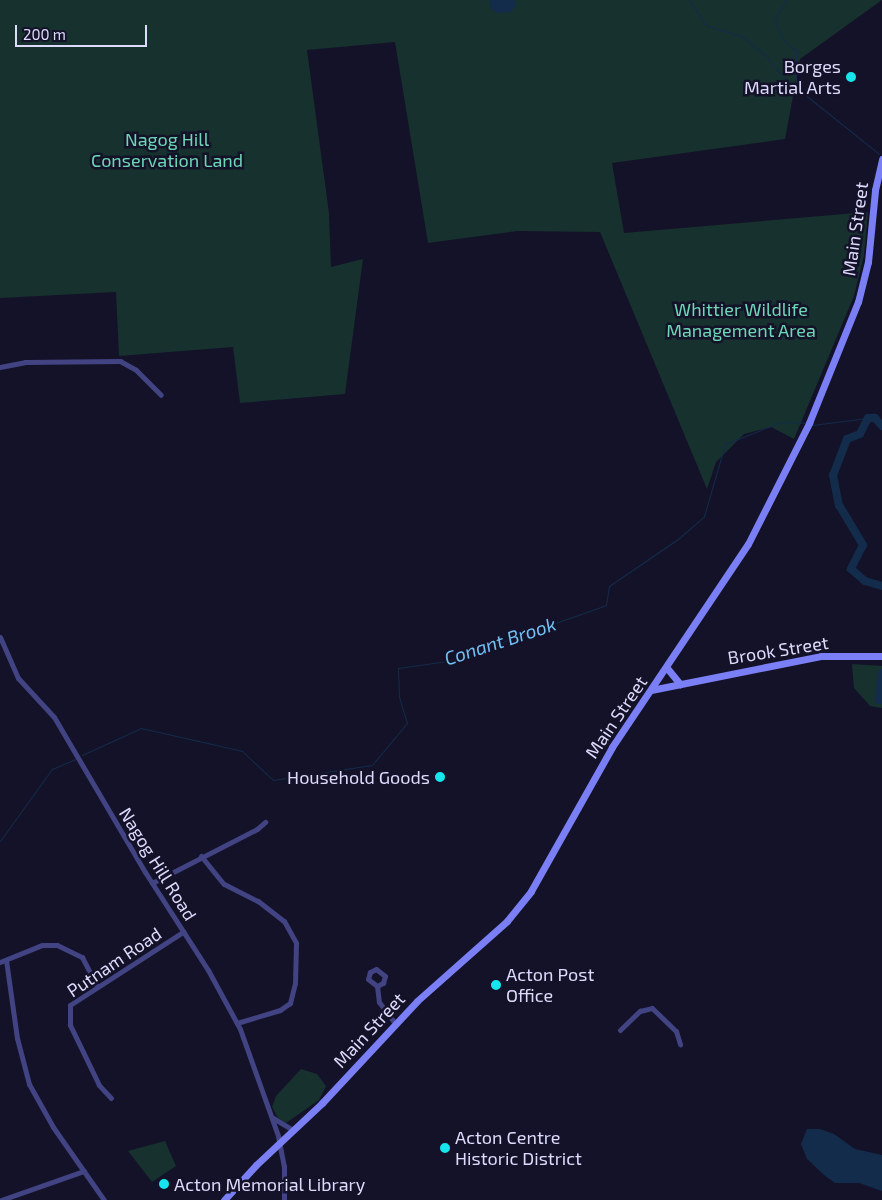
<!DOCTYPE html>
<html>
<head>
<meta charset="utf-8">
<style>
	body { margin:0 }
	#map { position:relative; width:882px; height:1200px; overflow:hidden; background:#141228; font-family:"Exo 2",sans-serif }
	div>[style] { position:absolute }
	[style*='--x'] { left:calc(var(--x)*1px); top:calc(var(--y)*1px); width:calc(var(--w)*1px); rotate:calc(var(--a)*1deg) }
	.green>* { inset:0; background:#16312e }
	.water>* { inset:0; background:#132c4b }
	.stream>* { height:1px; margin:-0.5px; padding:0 0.5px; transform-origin:0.5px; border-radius:0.5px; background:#132c4b }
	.river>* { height:8px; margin:-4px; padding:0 4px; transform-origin:4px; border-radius:4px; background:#132c4b }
	.street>* { height:5px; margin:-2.5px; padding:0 2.5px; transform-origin:2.5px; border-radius:2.5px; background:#414383 }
	.secondary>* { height:7px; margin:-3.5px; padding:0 3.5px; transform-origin:3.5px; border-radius:3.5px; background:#7a7ff5 }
	.dots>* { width:14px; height:14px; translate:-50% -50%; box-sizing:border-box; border:2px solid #141228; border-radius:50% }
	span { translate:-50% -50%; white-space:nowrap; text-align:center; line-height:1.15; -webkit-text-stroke:5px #141228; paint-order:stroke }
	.poi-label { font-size:18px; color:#dddbfc }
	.right { translate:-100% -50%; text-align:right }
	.left { translate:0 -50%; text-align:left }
	.park-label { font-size:18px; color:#6cd8b6 }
	.street-label { font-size:18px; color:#dddbfc }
	.water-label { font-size:19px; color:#72c0f4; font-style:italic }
	.scale { position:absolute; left:15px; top:25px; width:132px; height:22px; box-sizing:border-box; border:2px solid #dddbfc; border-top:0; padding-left:6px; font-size:15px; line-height:18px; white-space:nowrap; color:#dddbfc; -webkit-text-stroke:4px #141228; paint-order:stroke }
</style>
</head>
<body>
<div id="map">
	<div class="green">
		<i style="clip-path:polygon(0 0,882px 0,800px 59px,785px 139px,612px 163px,624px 233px,868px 212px,864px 255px,854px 296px,794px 439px,771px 427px,744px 434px,716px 462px,707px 489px,600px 232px,517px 231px,428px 243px,395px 42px,307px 50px,329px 213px,331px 267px,363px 259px,345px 394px,240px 403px,233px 347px,119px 356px,116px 292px,0 298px)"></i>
		<i style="clip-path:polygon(852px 664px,882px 666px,882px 708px,870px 706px,854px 688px)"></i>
		<i style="clip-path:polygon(301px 1069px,317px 1074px,326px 1086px,319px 1100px,286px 1123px,278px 1118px,272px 1107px,276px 1096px)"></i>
		<i style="clip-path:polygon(165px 1141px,176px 1166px,152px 1182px,128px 1151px)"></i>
	</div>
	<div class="water">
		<i style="clip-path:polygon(490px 0,515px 0,516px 5px,511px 12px,498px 13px,491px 9px)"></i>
		<i style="clip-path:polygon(807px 1129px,820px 1129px,834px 1134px,855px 1149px,882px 1155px,882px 1191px,859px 1183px,835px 1183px,824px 1175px,807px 1159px,801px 1144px)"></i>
	</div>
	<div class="stream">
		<i style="--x:689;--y:0;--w:30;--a:56"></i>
		<i style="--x:706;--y:25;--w:39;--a:18"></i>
		<i style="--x:743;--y:37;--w:31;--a:40"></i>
		<i style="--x:767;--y:57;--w:26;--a:51"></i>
		<i style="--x:783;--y:77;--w:123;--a:38.7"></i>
		<i style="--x:786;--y:0;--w:22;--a:122"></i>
		<i style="--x:774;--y:19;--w:22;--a:66"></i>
		<i style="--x:783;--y:39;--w:18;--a:43"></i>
		<i style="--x:796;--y:51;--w:35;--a:90"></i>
		<i style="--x:812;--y:425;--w:56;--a:-7.1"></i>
		<i style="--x:82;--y:755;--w:65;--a:-24.6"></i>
		<i style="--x:141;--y:728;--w:104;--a:12.8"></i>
		<i style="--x:242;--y:751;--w:42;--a:43.1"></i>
		<i style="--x:273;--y:780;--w:100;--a:-8.6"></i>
		<i style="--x:372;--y:765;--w:55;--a:-50.2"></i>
		<i style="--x:407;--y:723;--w:27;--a:-107"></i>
		<i style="--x:399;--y:697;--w:29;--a:-92"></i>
		<i style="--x:398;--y:668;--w:50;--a:-8"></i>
		<i style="--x:448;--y:661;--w:168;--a:-19.5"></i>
		<i style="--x:606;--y:605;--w:19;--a:-81"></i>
		<i style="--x:609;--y:586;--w:83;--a:-34.3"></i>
		<i style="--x:678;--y:539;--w:35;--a:-41"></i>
		<i style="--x:704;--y:516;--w:75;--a:-73.7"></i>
		<i style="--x:725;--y:444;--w:60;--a:-21.4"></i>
		<i style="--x:781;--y:422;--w:24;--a:2"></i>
		<i style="--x:0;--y:841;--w:89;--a:-54.2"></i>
		<i style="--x:52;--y:769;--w:25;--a:-23"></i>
	</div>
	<div class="river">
		<i style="--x:882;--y:426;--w:11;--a:-131"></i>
		<i style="--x:875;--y:418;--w:7;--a:180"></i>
		<i style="--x:868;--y:418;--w:18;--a:117"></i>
		<i style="--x:860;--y:434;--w:14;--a:159"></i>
		<i style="--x:847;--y:439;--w:39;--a:111"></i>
		<i style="--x:833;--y:475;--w:31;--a:79"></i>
		<i style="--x:839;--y:505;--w:47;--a:59"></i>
		<i style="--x:863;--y:545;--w:27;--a:117"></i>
		<i style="--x:851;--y:569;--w:18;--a:41"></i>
		<i style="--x:865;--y:581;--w:18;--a:16"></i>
		<i style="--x:882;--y:673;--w:27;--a:96"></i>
		<i style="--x:879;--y:700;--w:3;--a:0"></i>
	</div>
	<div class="street">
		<i style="--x:0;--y:367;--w:25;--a:-11"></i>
		<i style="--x:25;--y:362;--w:95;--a:-0.6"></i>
		<i style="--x:120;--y:361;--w:18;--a:29"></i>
		<i style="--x:136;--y:370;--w:35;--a:45"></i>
		<i style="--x:0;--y:637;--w:45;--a:66.3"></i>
		<i style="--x:18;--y:678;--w:53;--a:47.3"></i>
		<i style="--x:54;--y:717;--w:180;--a:59.6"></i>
		<i style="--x:145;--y:872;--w:117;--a:57.3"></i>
		<i style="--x:208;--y:970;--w:67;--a:61.5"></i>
		<i style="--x:240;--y:1029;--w:114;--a:70.4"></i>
		<i style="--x:278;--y:1136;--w:31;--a:79"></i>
		<i style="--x:284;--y:1166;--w:34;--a:90"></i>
		<i style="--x:201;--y:856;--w:36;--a:51"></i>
		<i style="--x:224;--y:884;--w:38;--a:27"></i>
		<i style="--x:258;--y:901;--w:33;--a:38"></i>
		<i style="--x:284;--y:921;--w:25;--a:61"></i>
		<i style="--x:296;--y:943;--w:40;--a:91.4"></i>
		<i style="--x:295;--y:983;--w:21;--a:104"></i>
		<i style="--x:290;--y:1003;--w:12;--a:145"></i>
		<i style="--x:280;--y:1010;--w:45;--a:163.2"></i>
		<i style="--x:152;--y:883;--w:118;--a:-27.2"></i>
		<i style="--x:257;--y:829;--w:11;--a:-41"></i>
		<i style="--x:6;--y:960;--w:79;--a:82"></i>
		<i style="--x:17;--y:1038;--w:48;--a:75.4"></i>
		<i style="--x:29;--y:1084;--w:49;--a:60.8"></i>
		<i style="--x:53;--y:1127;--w:89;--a:55.1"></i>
		<i style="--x:0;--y:962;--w:45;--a:-22"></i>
		<i style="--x:42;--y:945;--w:15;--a:0"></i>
		<i style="--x:57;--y:945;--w:28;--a:26"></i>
		<i style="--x:82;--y:957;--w:33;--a:63"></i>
		<i style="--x:377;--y:986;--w:7;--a:-27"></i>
		<i style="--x:383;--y:983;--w:7;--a:-74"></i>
		<i style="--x:385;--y:976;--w:11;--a:-142"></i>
		<i style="--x:376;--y:969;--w:7;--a:153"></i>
		<i style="--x:370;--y:972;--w:7;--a:106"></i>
		<i style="--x:368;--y:979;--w:11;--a:38"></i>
		<i style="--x:377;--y:986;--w:16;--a:83"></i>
		<i style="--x:379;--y:1002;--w:26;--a:53"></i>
		<i style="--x:620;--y:1030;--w:28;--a:-44"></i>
		<i style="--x:640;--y:1011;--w:12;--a:-14"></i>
		<i style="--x:652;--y:1008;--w:33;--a:44"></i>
		<i style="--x:676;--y:1031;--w:14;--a:73"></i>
		<i style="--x:111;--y:1098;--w:18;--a:-133"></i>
		<i style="--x:99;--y:1085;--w:67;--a:-115.8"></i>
		<i style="--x:70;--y:1025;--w:20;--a:-90"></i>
		<i style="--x:70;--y:1005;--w:135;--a:-32.9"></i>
		<i style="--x:273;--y:1118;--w:23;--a:31"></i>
		<i style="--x:1;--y:1200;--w:88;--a:-19.3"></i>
	</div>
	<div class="secondary">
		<i style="--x:667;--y:668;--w:21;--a:51"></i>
		<i style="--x:651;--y:690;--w:173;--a:-11.3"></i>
		<i style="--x:821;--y:656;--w:61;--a:0"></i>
		<i style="--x:224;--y:1200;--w:47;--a:-47.6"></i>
		<i style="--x:256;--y:1165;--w:91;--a:-43.2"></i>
		<i style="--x:322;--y:1103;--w:139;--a:-47"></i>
		<i style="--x:417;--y:1001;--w:120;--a:-41.6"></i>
		<i style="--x:507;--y:921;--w:38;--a:-51"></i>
		<i style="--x:531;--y:891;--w:165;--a:-60.6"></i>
		<i style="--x:612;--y:747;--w:244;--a:-56.2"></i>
		<i style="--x:748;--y:544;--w:136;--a:-63.2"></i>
		<i style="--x:809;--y:423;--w:131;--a:-68"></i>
		<i style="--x:858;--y:302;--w:41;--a:-76"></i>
		<i style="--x:868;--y:262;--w:72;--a:-84.4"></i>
		<i style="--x:875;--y:190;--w:32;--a:-77"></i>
	</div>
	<div class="dots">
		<i style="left:851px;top:77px;background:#17e5ed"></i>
		<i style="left:440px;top:777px;background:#17e5ed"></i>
		<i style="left:496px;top:985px;background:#17e5ed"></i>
		<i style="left:445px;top:1148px;background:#17e5ed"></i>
		<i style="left:164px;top:1184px;background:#17e5ed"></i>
	</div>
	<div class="poi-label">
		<span class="right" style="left:841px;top:77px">Borges<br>Martial Arts</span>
		<span class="right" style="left:430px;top:777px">Household Goods</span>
		<span class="left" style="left:506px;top:985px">Acton Post<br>Office</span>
		<span class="left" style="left:455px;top:1148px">Acton Centre<br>Historic District</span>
		<span class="left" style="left:174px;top:1184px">Acton Memorial Library</span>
	</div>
	<div class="park-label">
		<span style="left:167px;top:150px">Nagog Hill<br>Conservation Land</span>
		<span style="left:741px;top:320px">Whittier Wildlife<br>Management Area</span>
	</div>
	<div class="street-label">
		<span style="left:855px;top:229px;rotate:-82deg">Main Street</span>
		<span style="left:778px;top:650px;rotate:-9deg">Brook Street</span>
		<span style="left:616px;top:717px;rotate:-56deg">Main Street</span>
		<span style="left:158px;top:864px;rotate:58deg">Nagog Hill Road</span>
		<span style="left:114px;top:962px;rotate:-34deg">Putnam Road</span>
		<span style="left:369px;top:1030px;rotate:-47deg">Main Street</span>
	</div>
	<div class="water-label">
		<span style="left:500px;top:641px;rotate:-18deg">Conant Brook</span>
	</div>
	<div class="scale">200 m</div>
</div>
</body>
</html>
